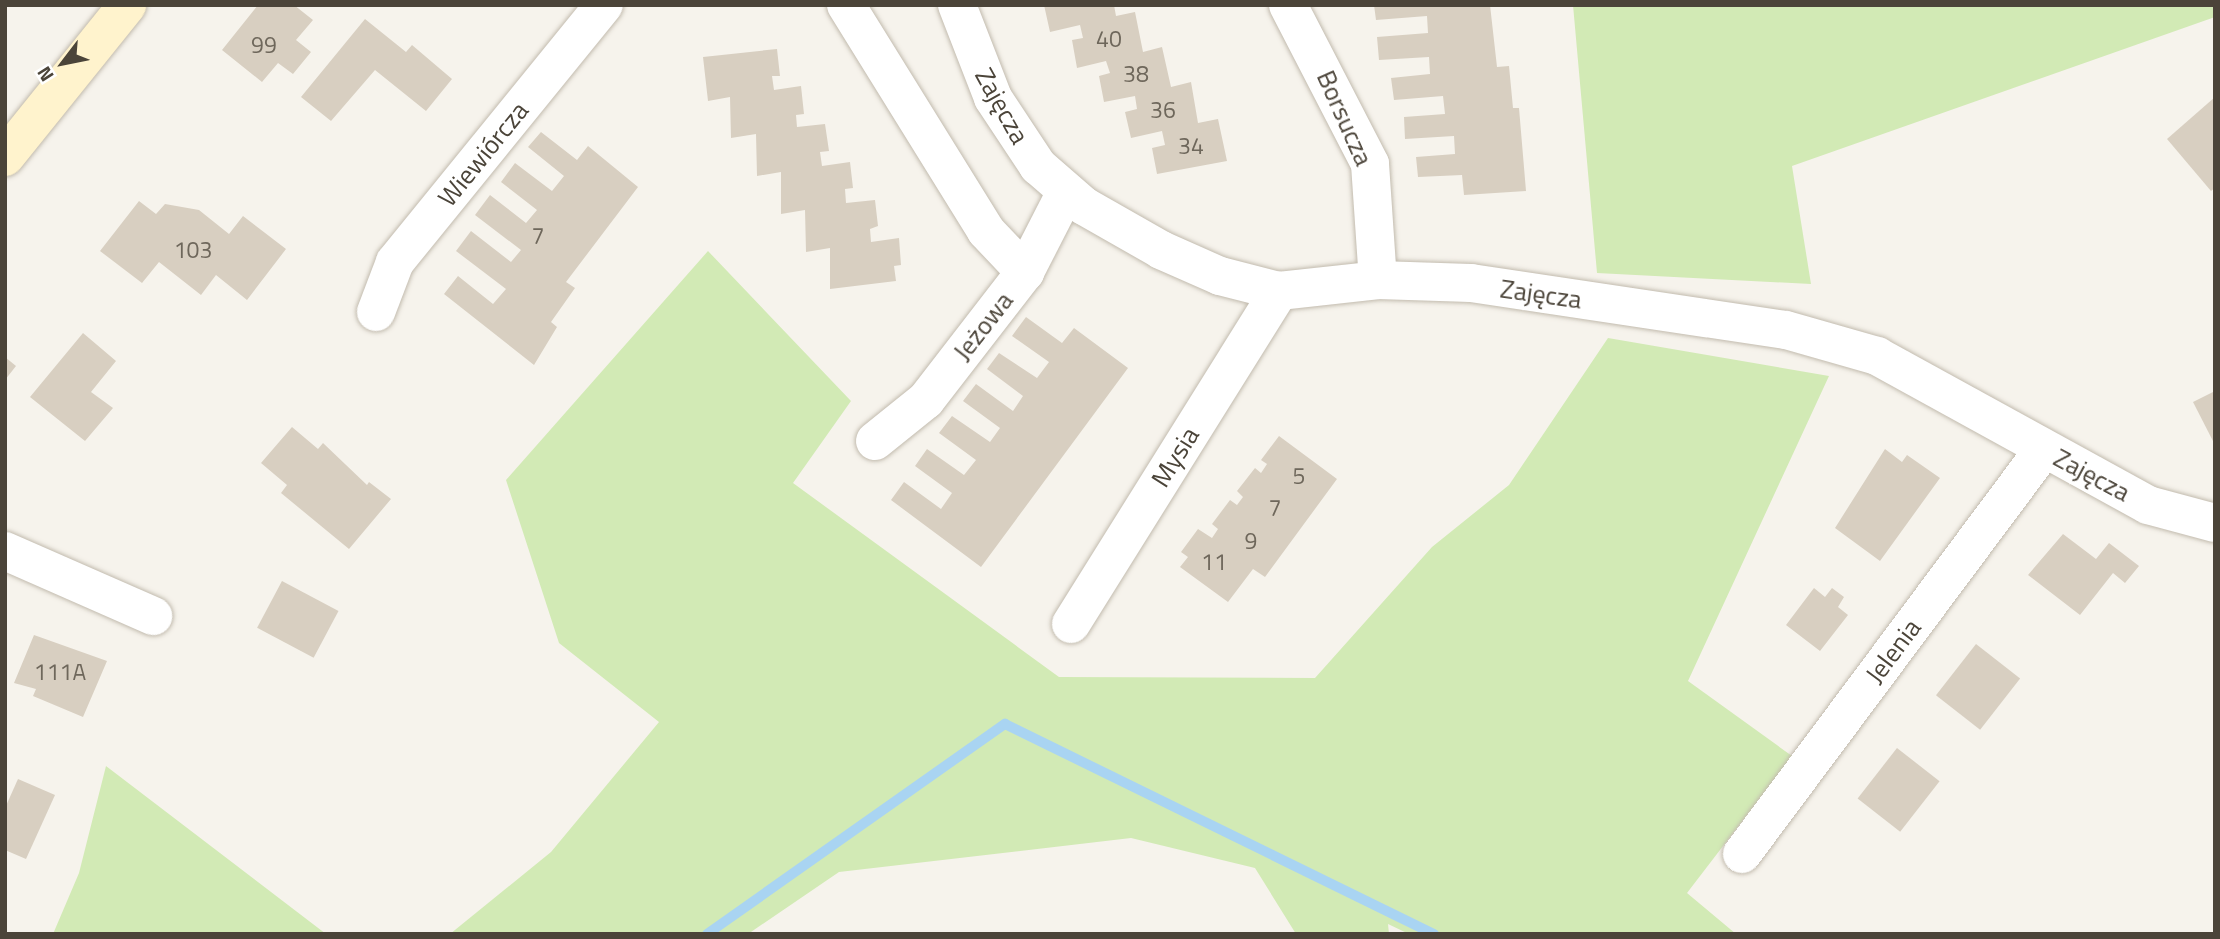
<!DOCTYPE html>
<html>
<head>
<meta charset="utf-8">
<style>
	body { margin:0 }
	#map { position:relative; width:2220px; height:939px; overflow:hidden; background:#f6f3ec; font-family:"Titillium Web",sans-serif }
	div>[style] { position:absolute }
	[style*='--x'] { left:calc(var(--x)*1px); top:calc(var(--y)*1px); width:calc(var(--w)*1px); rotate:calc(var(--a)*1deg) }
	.green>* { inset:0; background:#d2eab5 }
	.stream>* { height:10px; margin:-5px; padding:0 5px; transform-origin:5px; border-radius:5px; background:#a9d4f2 }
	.building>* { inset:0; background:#d8cfc1; transform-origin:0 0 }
	.roads { filter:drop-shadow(0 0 2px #c2bbae) drop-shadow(0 0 2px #c2bbae) }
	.minor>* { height:38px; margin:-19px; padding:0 19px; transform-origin:19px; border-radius:19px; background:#fff }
	.secondary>* { height:38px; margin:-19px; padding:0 19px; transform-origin:19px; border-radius:19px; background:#fff3cd }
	span { translate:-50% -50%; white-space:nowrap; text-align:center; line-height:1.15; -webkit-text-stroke:6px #fff; paint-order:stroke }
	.number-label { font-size:23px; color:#6e675b }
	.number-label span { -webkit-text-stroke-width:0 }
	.street-label { font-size:26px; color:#4b4439 }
	.frame { position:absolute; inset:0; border:7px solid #4b4439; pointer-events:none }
	.north { position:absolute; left:28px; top:28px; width:70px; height:70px; -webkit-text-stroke:5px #fff; paint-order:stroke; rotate:238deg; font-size:19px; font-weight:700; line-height:28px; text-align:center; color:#4b4439 }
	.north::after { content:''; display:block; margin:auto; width:24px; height:32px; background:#4b4439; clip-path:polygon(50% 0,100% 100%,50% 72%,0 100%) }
</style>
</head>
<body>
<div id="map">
	<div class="green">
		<i style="clip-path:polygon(1573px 5px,2215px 5px,2215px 17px,1792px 166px,1811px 284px,1597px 273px)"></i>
		<i style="clip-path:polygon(708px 251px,851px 401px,793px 483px,1059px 677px,1315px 678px,1432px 547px,1509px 485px,1608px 338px,1829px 376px,1688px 681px,1792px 756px,1687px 893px,1736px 934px,1409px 934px,1388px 924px,1389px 934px,1296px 934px,1255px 868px,1131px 838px,839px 872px,748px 934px,450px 934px,551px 852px,659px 722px,559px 643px,506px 480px)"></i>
		<i style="clip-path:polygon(106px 766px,326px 934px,53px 934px,79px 873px)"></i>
	</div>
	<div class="stream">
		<i style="--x:707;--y:934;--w:365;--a:-35.2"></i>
		<i style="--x:1005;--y:724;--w:478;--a:26.1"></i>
	</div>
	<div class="building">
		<i style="clip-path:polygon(258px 5px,294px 5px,313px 20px,296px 40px,311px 52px,293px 74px,278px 63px,262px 82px,222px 50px)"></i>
		<i style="clip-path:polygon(1044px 5px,1114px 5px,1116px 16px,1135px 12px,1143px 52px,1162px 47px,1171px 87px,1191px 82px,1198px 123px,1218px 119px,1227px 161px,1157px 174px,1152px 148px,1165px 145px,1162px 131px,1131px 138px,1125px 112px,1137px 109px,1135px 96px,1104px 102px,1099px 76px,1110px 73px,1106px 61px,1077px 68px,1072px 40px,1083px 38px,1080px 25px,1050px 32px)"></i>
		<i style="clip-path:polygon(1374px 5px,1490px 5px,1497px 67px,1509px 66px,1513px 108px,1519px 108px,1526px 191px,1464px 195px,1462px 175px,1418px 177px,1416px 157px,1455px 154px,1454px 136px,1405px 139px,1404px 117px,1445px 114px,1443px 96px,1394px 100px,1391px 78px,1430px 74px,1429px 57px,1379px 60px,1377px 37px,1428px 33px,1427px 16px,1376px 20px)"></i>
		<i style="clip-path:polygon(365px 19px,406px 52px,412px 45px,452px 79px,426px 111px,375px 70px,331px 121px,301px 97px)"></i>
		<i style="clip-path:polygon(777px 49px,780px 76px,772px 76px,774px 90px,801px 86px,804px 114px,796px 115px,797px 127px,825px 124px,829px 151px,820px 152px,822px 166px,850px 162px,853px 188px,845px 189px,846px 203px,875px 200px,878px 226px,870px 229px,871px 242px,899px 238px,901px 265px,894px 266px,896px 281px,830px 289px,830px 248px,806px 252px,805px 210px,781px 214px,781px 172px,757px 176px,756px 134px,731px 138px,730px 97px,708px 101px,703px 57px)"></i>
		<i style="clip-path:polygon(2215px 97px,2215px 188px,2211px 191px,2167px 139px)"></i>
		<i style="clip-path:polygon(541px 132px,577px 160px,588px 146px,638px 187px,566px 282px,575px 288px,551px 322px,557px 327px,534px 365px,444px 294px,458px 276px,493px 304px,506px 289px,456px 251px,471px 231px,511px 262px,521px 250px,475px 215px,490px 195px,526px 223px,537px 210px,501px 182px,515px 163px,552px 191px,564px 176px,528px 147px)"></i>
		<i style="clip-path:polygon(139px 201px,156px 214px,165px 204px,199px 210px,229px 234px,243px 216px,286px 249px,247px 300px,216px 275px,201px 295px,159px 262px,142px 283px,100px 251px)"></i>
		<i style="clip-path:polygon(1026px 317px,1062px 343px,1074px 328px,1128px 368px,981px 567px,891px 500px,904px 482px,941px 509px,952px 493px,915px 466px,927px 449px,964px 475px,976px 460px,939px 433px,952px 416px,990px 442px,1000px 428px,963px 401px,976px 384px,1013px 411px,1023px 396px,987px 369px,999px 353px,1037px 378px,1049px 362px,1012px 336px)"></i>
		<i style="clip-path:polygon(83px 333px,116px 361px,91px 392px,113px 408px,85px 441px,30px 397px)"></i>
		<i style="clip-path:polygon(5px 357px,16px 366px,5px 380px)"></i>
		<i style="clip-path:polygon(2215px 391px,2215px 445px,2193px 402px)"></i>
		<i style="clip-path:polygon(292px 427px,318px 449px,323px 443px,367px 485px,369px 482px,391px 499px,349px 549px,281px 493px,287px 485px,261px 463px)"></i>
		<i style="clip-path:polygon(1279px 436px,1337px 479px,1265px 577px,1253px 569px,1228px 602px,1180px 567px,1188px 557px,1181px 552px,1198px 529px,1212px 538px,1218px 529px,1212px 524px,1230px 500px,1237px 505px,1243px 497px,1237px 491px,1255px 468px,1261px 473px,1267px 464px,1261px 460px)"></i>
		<i style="clip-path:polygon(1885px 449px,1902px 462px,1907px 455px,1940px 478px,1880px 561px,1835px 528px)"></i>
		<i style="clip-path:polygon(2063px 534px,2096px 559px,2109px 543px,2139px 566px,2125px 583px,2113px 573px,2080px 615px,2028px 575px)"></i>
		<i style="left:282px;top:581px;width:64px;height:53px;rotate:28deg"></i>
		<i style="clip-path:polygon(1814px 588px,1825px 597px,1832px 588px,1844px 597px,1838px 607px,1848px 615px,1820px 651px,1786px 625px)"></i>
		<i style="clip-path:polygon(34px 635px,107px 661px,83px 717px,33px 696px,36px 689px,14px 683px)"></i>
		<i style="left:1976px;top:644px;width:56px;height:65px;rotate:38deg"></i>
		<i style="left:1897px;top:748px;width:54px;height:64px;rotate:38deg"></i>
		<i style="clip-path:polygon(18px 779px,55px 795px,26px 859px,5px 850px,5px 808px)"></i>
	</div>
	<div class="roads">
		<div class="minor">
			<i style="--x:846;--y:5;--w:266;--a:58.2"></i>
			<i style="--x:986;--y:231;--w:57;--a:46.4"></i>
			<i style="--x:957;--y:5;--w:100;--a:68.8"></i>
			<i style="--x:993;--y:98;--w:82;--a:56.5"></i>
			<i style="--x:1038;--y:166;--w:61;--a:41"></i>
			<i style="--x:1084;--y:206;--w:89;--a:29.7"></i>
			<i style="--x:1161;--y:250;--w:64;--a:23.8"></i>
			<i style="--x:1220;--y:276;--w:61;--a:14.3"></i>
			<i style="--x:1279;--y:291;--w:100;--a:-6.3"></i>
			<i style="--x:1378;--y:280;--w:93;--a:1.8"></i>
			<i style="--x:1471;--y:283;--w:318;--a:8.5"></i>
			<i style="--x:1786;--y:330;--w:95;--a:15.9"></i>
			<i style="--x:1877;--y:356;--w:309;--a:28.8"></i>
			<i style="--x:2148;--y:505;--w:69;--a:15"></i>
			<i style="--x:1288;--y:5;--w:179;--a:62.7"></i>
			<i style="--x:1370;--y:164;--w:116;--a:86.1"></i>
			<i style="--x:376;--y:312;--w:53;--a:-69.2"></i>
			<i style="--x:395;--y:262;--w:331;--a:-50.9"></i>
			<i style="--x:875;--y:441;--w:65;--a:-38.8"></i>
			<i style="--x:926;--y:400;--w:162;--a:-52.3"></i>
			<i style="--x:1025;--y:272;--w:90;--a:-62.9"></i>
			<i style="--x:5;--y:551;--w:162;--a:23.7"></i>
			<i style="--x:1071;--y:624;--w:393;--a:-58"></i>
			<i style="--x:1742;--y:854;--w:505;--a:-53.29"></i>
		</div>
		<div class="secondary">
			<i style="--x:5;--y:157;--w:195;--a:-51.2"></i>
		</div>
	</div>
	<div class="number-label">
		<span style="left:1109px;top:39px">40</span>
		<span style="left:264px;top:45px">99</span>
		<span style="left:1136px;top:74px">38</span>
		<span style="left:1163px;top:110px">36</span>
		<span style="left:1191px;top:146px">34</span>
		<span style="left:538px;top:236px">7</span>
		<span style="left:193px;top:250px">103</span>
		<span style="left:1299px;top:476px">5</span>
		<span style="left:1275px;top:508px">7</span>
		<span style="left:1251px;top:541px">9</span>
		<span style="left:1214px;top:562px">11</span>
		<span style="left:60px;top:672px">111A</span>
	</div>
	<div class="street-label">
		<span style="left:1002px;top:106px;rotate:61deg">Zajęcza</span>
		<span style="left:1345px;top:118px;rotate:66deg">Borsucza</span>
		<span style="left:483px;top:154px;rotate:-51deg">Wiewiórcza</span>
		<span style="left:1541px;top:294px;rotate:8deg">Zajęcza</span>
		<span style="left:983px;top:326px;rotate:-52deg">Jeżowa</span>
		<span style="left:1175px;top:457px;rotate:-58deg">Mysia</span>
		<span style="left:2092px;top:475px;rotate:28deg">Zajęcza</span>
		<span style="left:1893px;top:651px;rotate:-53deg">Jelenia</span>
	</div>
	<div class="frame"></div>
	<div class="north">N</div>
</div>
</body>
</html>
